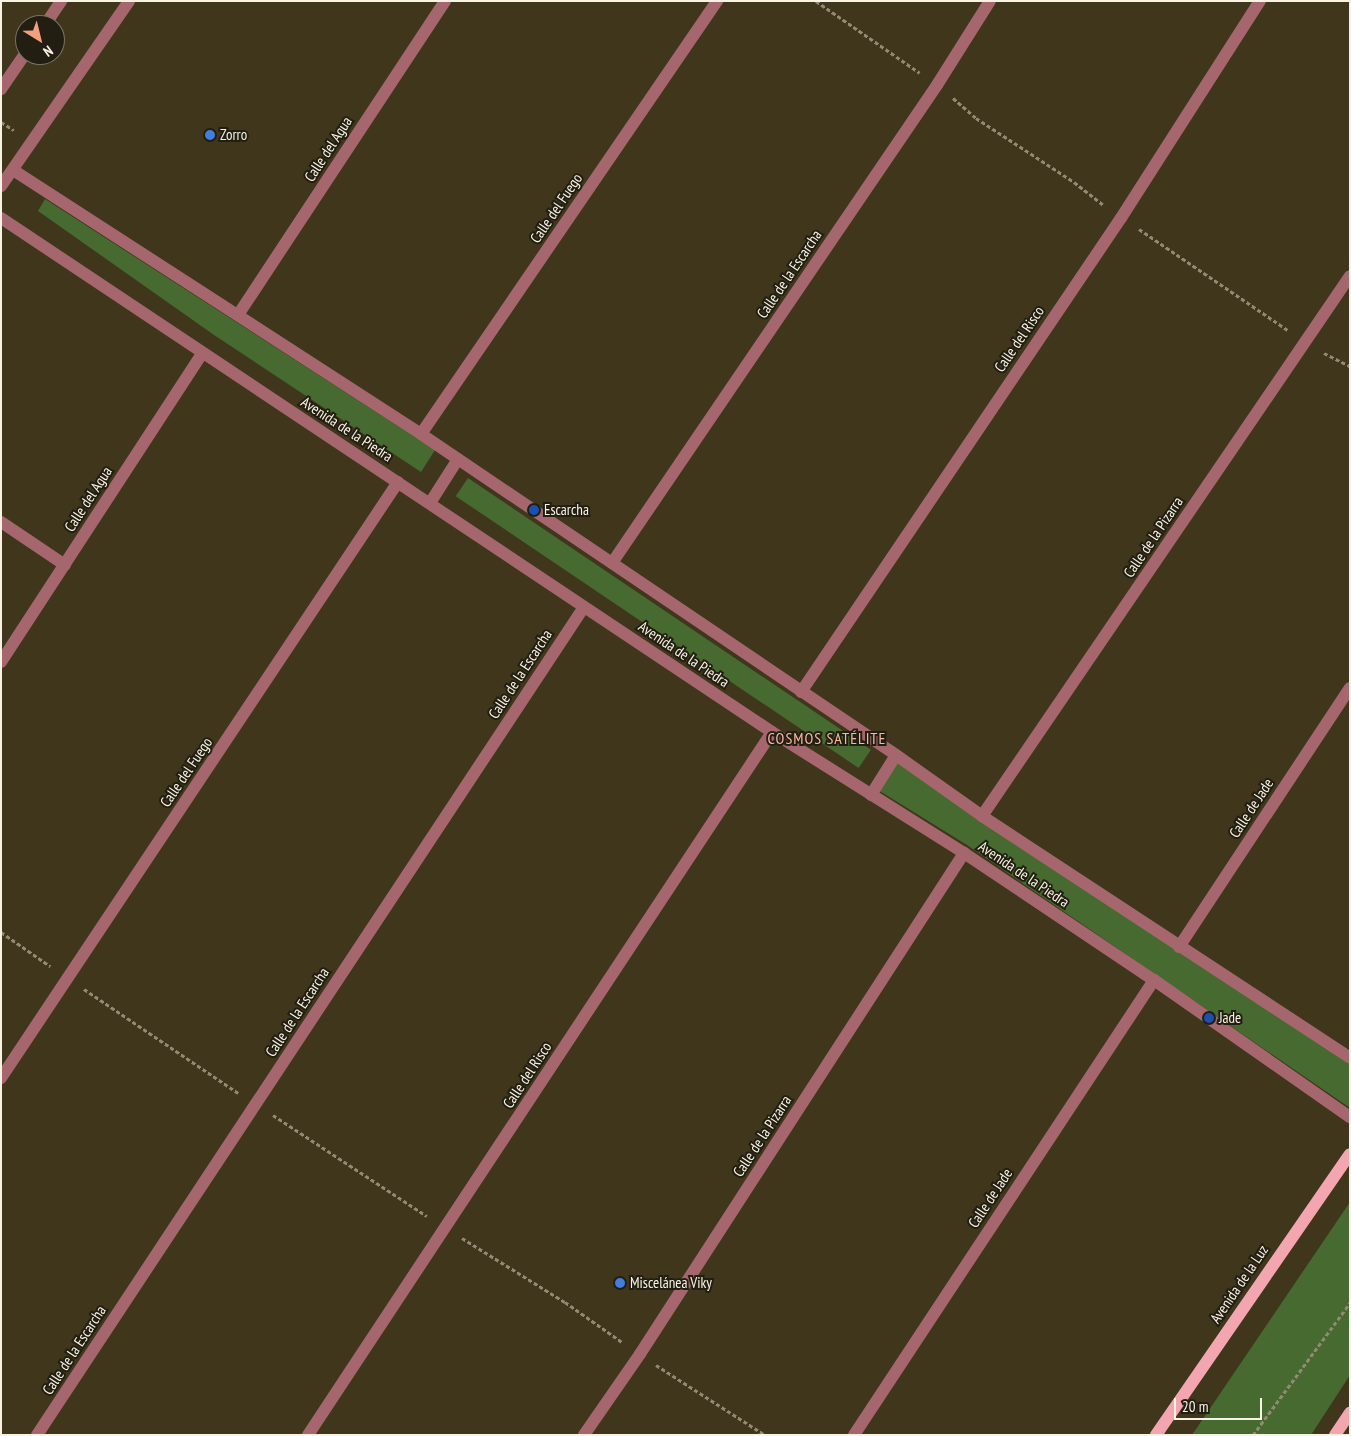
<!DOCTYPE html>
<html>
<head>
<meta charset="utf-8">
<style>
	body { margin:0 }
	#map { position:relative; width:1351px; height:1436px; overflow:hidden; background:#3f361c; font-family:"PT Sans Narrow",sans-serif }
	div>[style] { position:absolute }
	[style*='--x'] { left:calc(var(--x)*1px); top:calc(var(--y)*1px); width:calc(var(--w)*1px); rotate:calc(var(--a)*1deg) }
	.green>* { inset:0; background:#466a2f; transform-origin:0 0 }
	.path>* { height:3px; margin-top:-1.5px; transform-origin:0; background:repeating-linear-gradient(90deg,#928a75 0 4px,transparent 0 6.5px) }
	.minor>* { height:12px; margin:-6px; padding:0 6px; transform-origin:6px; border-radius:6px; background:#a5666e }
	.major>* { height:12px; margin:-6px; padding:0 6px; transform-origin:6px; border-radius:6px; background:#f3a6af }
	.dots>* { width:14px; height:14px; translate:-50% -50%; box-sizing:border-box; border:2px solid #221e12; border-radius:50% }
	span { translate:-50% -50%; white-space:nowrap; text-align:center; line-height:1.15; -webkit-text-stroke:4px #221e12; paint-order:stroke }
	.poi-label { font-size:15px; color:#f8f3e3 }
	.left { translate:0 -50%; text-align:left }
	.street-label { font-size:15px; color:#f8f3e3 }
	.neighbourhood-label { font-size:16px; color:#f8b9a1; letter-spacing:1px }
	.frame { position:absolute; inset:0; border:2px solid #f8f3e3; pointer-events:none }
	.north { position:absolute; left:15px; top:15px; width:50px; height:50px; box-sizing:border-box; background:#221e12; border:1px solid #787366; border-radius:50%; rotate:144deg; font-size:14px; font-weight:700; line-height:20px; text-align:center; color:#f8f3e3 }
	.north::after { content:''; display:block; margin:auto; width:18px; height:22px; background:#f2a080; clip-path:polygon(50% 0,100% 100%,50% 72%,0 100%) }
	.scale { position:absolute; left:1174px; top:1398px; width:88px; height:22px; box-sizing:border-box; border:2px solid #f8f3e3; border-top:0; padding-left:6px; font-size:15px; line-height:18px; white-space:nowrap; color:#f8f3e3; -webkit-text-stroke:4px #221e12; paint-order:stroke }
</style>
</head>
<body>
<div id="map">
	<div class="green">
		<i style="clip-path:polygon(45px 199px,435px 450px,421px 472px,214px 335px,38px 211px)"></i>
		<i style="left:468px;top:478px;width:486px;height:22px;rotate:34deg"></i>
		<i style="clip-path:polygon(897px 759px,1350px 1062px,1350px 1108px,967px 845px,878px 790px)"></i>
		<i style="clip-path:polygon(1350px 1202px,1350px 1375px,1311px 1435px,1192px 1435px)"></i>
	</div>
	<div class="path">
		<i style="--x:816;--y:1;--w:126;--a:34.7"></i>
		<i style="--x:953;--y:98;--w:30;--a:41"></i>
		<i style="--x:976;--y:118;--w:117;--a:33.1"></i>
		<i style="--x:1074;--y:182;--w:39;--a:38"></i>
		<i style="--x:1;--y:122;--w:15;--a:32"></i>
		<i style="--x:1139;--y:229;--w:181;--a:34.2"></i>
		<i style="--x:1324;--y:353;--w:29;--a:27"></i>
		<i style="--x:1;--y:932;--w:60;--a:34.8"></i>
		<i style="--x:84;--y:989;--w:186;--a:34"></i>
		<i style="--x:273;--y:1115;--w:184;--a:33.3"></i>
		<i style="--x:462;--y:1238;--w:121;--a:31.9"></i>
		<i style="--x:565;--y:1302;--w:70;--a:35.1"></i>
		<i style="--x:656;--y:1365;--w:130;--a:32.7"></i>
		<i style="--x:1253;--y:1435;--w:164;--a:-53.7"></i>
	</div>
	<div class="minor">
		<i style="--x:45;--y:25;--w:29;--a:-56"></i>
		<i style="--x:1;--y:89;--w:42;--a:-55.6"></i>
		<i style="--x:13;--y:170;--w:486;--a:32.9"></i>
		<i style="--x:421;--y:434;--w:573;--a:34.05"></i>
		<i style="--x:896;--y:755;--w:105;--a:35.3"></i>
		<i style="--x:982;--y:816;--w:440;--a:33.3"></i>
		<i style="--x:1;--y:186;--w:225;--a:-55.3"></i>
		<i style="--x:1;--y:218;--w:927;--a:33.69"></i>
		<i style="--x:772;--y:732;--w:227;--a:32.2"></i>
		<i style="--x:964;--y:853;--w:229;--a:33.8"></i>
		<i style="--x:1154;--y:980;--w:239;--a:35"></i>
		<i style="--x:238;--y:315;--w:376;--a:-56.6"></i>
		<i style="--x:421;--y:434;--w:525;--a:-55.64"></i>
		<i style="--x:430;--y:503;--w:52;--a:-57.5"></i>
		<i style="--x:1;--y:522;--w:77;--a:33.9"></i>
		<i style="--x:612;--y:563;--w:578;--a:-55.79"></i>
		<i style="--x:937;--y:85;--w:99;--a:-57.8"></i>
		<i style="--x:1;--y:662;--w:368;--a:-56.9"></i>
		<i style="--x:801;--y:692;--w:572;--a:-55.98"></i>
		<i style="--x:1121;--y:218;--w:258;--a:-57.4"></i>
		<i style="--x:871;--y:795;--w:47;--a:-58"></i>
		<i style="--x:982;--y:816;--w:653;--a:-55.73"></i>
		<i style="--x:1179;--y:947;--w:310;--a:-56.6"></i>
		<i style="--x:1;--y:1078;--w:716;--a:-56.33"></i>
		<i style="--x:37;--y:1435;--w:992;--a:-56.55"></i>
		<i style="--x:308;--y:1435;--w:842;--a:-56.57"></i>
		<i style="--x:584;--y:1435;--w:98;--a:-55.3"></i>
		<i style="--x:640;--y:1354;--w:597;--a:-57.11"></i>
		<i style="--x:854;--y:1435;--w:545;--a:-56.6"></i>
	</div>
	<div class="major">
		<i style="--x:1156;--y:1435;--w:341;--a:-55.4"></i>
		<i style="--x:1335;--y:1435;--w:27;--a:-56"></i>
	</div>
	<div class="dots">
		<i style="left:210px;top:135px;background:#3f7fe0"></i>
		<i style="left:534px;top:510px;background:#1a4fb4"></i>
		<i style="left:1209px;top:1018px;background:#1a4fb4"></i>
		<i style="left:620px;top:1283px;background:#3f7fe0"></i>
	</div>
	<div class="poi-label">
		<span class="left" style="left:220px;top:135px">Zorro</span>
		<span class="left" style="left:544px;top:510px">Escarcha</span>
		<span class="left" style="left:1219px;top:1018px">Jade</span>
		<span class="left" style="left:630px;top:1283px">Miscelánea Viky</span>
	</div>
	<div class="street-label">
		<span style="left:328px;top:149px;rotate:-57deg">Calle del Agua</span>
		<span style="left:556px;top:208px;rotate:-56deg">Calle del Fuego</span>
		<span style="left:789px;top:274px;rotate:-56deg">Calle de la Escarcha</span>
		<span style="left:1019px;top:339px;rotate:-56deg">Calle del Risco</span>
		<span style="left:347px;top:429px;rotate:33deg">Avenida de la Piedra</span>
		<span style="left:88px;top:499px;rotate:-57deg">Calle del Agua</span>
		<span style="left:1153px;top:537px;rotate:-56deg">Calle de la Pizarra</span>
		<span style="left:684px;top:654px;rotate:34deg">Avenida de la Piedra</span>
		<span style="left:520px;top:674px;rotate:-57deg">Calle de la Escarcha</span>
		<span style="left:186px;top:772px;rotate:-56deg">Calle del Fuego</span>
		<span style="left:1251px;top:808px;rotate:-57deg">Calle de Jade</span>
		<span style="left:1024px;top:874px;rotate:34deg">Avenida de la Piedra</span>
		<span style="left:297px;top:1012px;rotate:-57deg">Calle de la Escarcha</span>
		<span style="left:527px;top:1075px;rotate:-57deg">Calle del Risco</span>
		<span style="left:762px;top:1136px;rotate:-57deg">Calle de la Pizarra</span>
		<span style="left:990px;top:1198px;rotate:-57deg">Calle de Jade</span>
		<span style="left:1239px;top:1284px;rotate:-56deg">Avenida de la Luz</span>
		<span style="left:74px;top:1350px;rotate:-57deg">Calle de la Escarcha</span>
	</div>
	<div class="neighbourhood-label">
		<span style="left:827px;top:738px">COSMOS SATÉLITE</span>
	</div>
	<div class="frame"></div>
	<div class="north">N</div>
	<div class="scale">20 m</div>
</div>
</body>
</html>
